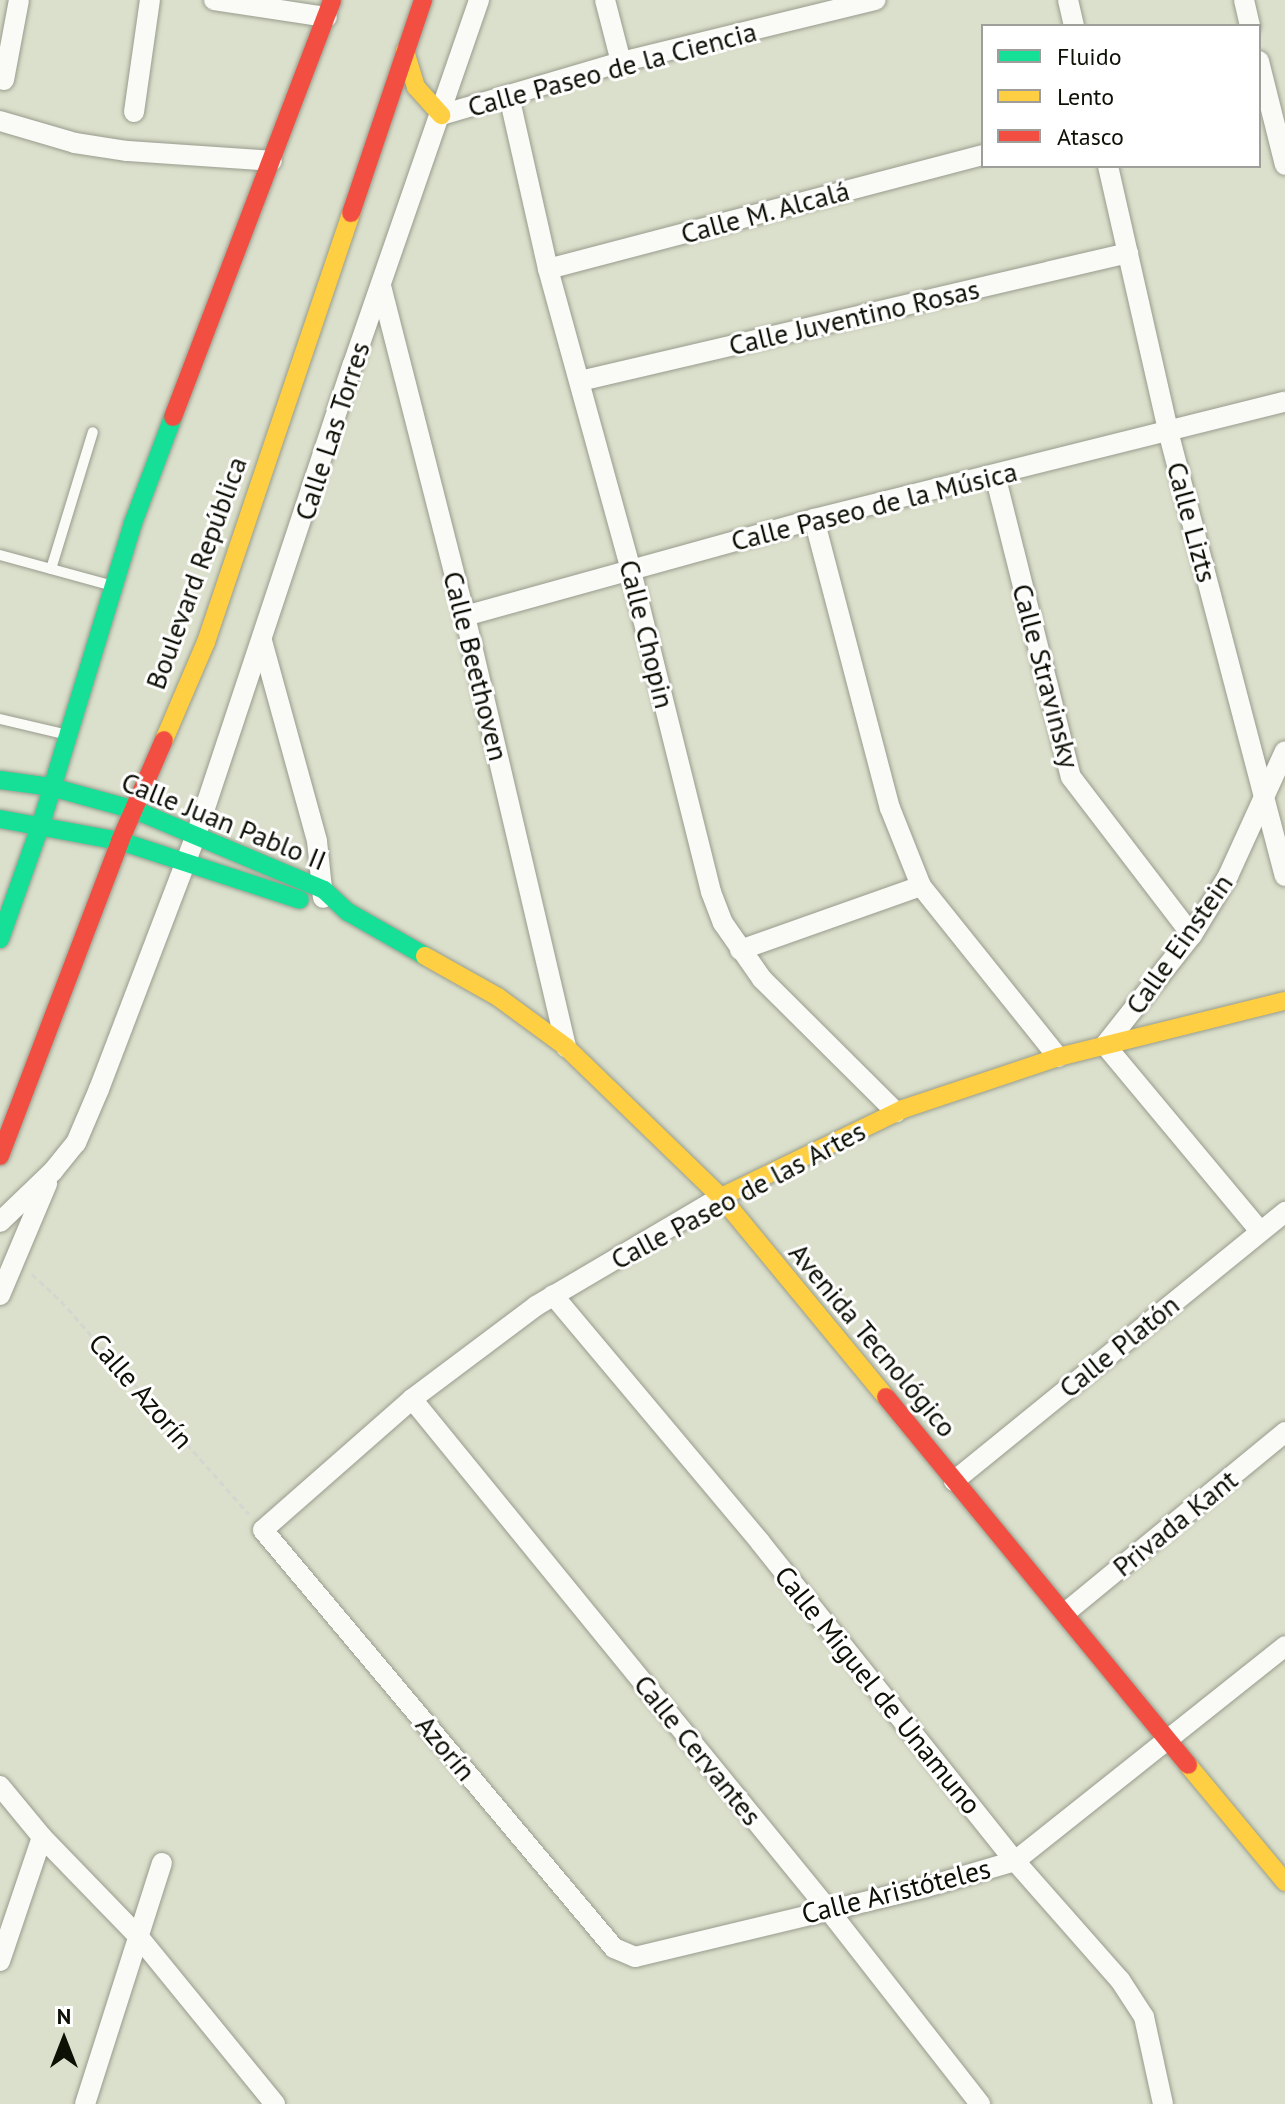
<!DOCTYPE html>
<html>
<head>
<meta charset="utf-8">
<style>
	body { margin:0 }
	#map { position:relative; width:1285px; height:2104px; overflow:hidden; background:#dbe0cc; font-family:"PT Sans",sans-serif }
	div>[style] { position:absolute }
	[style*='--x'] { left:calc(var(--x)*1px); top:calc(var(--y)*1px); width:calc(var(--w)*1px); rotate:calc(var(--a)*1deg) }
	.path>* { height:3px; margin-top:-1.5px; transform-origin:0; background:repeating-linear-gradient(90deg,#d4d6d0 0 6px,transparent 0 10px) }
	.roads { filter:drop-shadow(0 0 2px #989c8d) drop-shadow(0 0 2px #989c8d) }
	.lane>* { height:10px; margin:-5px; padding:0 5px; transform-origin:5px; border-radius:5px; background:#fafaf7 }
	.street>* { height:20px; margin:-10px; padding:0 10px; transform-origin:10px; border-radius:10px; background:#fafaf7 }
	.fast>* { height:18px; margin:-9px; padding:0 9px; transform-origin:9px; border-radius:9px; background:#16e098 }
	.slow>* { height:18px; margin:-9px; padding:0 9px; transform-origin:9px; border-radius:9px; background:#ffcf43 }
	.jam>* { height:18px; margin:-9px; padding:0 9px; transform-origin:9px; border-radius:9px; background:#f24e42 }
	span { translate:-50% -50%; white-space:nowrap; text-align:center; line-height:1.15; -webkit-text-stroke:6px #fff; paint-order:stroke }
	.street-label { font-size:28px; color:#0d1005 }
	.legend { position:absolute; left:981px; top:24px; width:280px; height:144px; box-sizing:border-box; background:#fff; border:2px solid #9e9f9b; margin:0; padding:10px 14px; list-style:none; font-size:24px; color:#0d1005 }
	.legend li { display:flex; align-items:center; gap:16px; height:40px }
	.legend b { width:40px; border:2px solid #9e9f9b }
	.north { position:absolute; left:24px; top:2000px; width:80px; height:80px; -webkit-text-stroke:6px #fff; paint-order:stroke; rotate:0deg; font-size:22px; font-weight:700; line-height:32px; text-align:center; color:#0d1005 }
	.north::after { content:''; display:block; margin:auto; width:28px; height:36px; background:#0d1005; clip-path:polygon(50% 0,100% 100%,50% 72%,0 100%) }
</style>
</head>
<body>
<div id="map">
	<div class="path">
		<i style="--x:32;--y:1274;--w:40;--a:43"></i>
		<i style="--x:61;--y:1301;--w:284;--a:48.6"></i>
	</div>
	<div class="roads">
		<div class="lane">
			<i style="--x:0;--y:555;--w:114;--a:15.3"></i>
			<i style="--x:51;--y:569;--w:143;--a:-73"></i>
			<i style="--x:0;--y:719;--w:66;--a:13.2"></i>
		</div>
		<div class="street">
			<i style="--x:214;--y:0;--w:114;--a:8.6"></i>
			<i style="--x:605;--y:0;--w:64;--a:75.5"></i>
			<i style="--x:1068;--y:0;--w:27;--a:77"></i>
			<i style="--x:1244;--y:0;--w:27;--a:77"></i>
			<i style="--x:1259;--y:61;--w:107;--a:76"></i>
			<i style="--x:4;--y:80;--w:81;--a:-79.4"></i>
			<i style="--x:509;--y:96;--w:177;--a:77.3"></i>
			<i style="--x:548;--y:269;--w:313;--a:74.6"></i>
			<i style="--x:631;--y:571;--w:331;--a:76"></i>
			<i style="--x:711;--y:892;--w:33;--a:69"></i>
			<i style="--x:723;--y:923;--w:68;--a:55.1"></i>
			<i style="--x:762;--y:979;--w:189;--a:44.8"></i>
			<i style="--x:134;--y:112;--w:113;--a:-81.9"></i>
			<i style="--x:441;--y:115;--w:188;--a:-16.4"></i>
			<i style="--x:621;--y:62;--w:262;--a:-13.7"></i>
			<i style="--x:0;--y:121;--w:78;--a:16.3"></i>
			<i style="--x:75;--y:143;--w:53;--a:8.7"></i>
			<i style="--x:127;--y:151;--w:145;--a:3.9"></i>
			<i style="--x:1108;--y:166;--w:272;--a:77.2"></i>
			<i style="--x:1168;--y:431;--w:460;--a:75.3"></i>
			<i style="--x:548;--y:269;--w:450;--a:-14.7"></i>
			<i style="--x:381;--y:286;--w:341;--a:75.7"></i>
			<i style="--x:465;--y:616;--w:443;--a:76.8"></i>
			<i style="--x:580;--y:381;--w:563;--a:-13.15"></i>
			<i style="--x:995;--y:475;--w:311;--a:75.9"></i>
			<i style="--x:1071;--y:777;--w:199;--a:52.6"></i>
			<i style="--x:814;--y:519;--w:299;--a:75.3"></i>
			<i style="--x:890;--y:808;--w:84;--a:68.3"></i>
			<i style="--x:921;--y:886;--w:219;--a:51.3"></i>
			<i style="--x:465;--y:616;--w:362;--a:-15.5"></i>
			<i style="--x:814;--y:519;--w:485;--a:-14"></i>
			<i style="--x:262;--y:641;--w:207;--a:74.6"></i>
			<i style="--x:317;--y:841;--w:57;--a:84"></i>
			<i style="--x:740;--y:950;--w:192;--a:-19.5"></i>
			<i style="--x:721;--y:1197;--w:215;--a:149.5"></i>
			<i style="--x:536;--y:1306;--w:155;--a:143.1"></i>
			<i style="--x:412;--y:1399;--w:198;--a:138.7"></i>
			<i style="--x:263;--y:1530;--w:546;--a:49.98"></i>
			<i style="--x:614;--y:1948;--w:23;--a:23"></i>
			<i style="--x:635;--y:1957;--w:299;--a:-13.5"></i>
			<i style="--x:926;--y:1887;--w:93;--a:-16.3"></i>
			<i style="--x:1015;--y:1861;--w:345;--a:-38.5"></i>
			<i style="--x:0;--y:1222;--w:74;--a:-43.9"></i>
			<i style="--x:53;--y:1171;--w:36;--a:-51"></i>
			<i style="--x:76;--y:1143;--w:59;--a:-66.9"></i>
			<i style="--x:99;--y:1089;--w:272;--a:-69.1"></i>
			<i style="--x:196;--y:835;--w:496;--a:-71.6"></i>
			<i style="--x:353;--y:364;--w:385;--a:-70.9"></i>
			<i style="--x:1260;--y:1231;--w:242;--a:-129.8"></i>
			<i style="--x:1105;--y:1045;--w:140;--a:-51.7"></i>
			<i style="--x:1192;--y:935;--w:69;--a:-58.6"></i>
			<i style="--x:1228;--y:876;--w:137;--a:-65.5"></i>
			<i style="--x:0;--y:1295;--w:121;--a:-67.1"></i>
			<i style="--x:553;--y:1295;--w:322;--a:50"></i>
			<i style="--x:760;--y:1542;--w:408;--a:51.4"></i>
			<i style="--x:1015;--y:1861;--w:159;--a:48.6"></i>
			<i style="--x:1120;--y:1980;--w:44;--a:57"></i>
			<i style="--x:1144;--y:2017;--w:89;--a:77.7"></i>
			<i style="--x:412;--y:1399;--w:657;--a:50.81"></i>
			<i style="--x:827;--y:1908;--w:249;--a:52"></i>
			<i style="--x:954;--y:1481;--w:427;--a:-39.1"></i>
			<i style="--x:1065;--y:1613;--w:285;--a:-39.4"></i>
			<i style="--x:0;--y:1786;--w:66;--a:50.5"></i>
			<i style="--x:42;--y:1837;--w:138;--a:45.9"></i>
			<i style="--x:138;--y:1936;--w:217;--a:50.8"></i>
			<i style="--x:0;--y:1961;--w:131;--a:-71.3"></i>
			<i style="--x:85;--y:2104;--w:253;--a:-72.3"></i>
		</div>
		<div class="fast">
			<i style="--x:0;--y:780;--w:51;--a:7.8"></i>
			<i style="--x:51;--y:787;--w:87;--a:15.3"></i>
			<i style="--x:135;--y:810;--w:205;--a:22.9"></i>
			<i style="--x:324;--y:890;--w:33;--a:43"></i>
			<i style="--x:348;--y:912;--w:89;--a:29.7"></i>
			<i style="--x:0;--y:819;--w:122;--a:10.4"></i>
			<i style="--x:120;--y:841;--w:189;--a:18.1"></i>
			<i style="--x:0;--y:939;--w:122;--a:-70.4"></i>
			<i style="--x:41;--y:824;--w:315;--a:-73"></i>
			<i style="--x:133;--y:523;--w:113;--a:-69.3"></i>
		</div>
		<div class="slow">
			<i style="--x:405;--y:51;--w:38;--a:73"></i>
			<i style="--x:416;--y:87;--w:38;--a:48"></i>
			<i style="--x:164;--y:740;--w:107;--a:-66.8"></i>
			<i style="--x:206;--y:642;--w:453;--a:-71.3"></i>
			<i style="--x:425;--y:956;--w:84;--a:29.3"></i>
			<i style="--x:498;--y:997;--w:84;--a:36.3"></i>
			<i style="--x:566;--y:1047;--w:216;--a:44.1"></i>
			<i style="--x:721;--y:1197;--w:259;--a:50.5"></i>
			<i style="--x:721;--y:1197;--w:202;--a:-25.8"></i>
			<i style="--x:903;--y:1109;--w:163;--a:-18.5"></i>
			<i style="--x:1058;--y:1057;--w:234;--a:-13.9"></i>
			<i style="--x:1188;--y:1765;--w:152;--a:50.3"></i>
		</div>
		<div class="jam">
			<i style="--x:351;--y:213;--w:225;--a:-71.3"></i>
			<i style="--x:173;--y:417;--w:446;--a:-69.1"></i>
			<i style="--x:0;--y:1156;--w:337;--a:-69.1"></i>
			<i style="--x:120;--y:841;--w:110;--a:-66.5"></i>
			<i style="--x:886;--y:1397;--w:476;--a:50.6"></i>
		</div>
	</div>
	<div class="street-label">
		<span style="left:612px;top:69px;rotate:-15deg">Calle Paseo de la Ciencia</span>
		<span style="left:765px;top:212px;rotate:-15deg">Calle M. Alcalá</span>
		<span style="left:854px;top:317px;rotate:-13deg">Calle Juventino Rosas</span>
		<span style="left:332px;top:431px;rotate:-72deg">Calle Las Torres</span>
		<span style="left:874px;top:506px;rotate:-14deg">Calle Paseo de la Música</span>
		<span style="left:1192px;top:522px;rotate:75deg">Calle Lizts</span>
		<span style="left:196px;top:573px;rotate:-70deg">Boulevard República</span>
		<span style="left:647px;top:634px;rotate:76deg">Calle Chopin</span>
		<span style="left:476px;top:666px;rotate:76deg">Calle Beethoven</span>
		<span style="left:1046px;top:676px;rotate:75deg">Calle Stravinsky</span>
		<span style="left:224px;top:821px;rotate:22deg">Calle Juan Pablo II</span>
		<span style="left:1179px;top:944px;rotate:-55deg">Calle Einstein</span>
		<span style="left:738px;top:1195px;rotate:-28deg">Calle Paseo de las Artes</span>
		<span style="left:873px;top:1340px;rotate:50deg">Avenida Tecnológico</span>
		<span style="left:1119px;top:1346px;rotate:-39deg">Calle Platón</span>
		<span style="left:141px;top:1391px;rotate:49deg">Calle Azorín</span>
		<span style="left:1175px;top:1523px;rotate:-39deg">Privada Kant</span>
		<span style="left:878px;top:1690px;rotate:51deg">Calle Miguel de Unamuno</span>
		<span style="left:446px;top:1748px;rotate:50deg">Azorín</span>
		<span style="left:698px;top:1750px;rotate:51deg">Calle Cervantes</span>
		<span style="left:896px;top:1891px;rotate:-14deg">Calle Aristóteles</span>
	</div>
	<ul class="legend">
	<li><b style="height:10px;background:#16e098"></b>Fluido</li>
	<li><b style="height:10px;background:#ffcf43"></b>Lento</li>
	<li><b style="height:10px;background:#f24e42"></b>Atasco</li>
	</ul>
	<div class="north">N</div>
</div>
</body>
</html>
